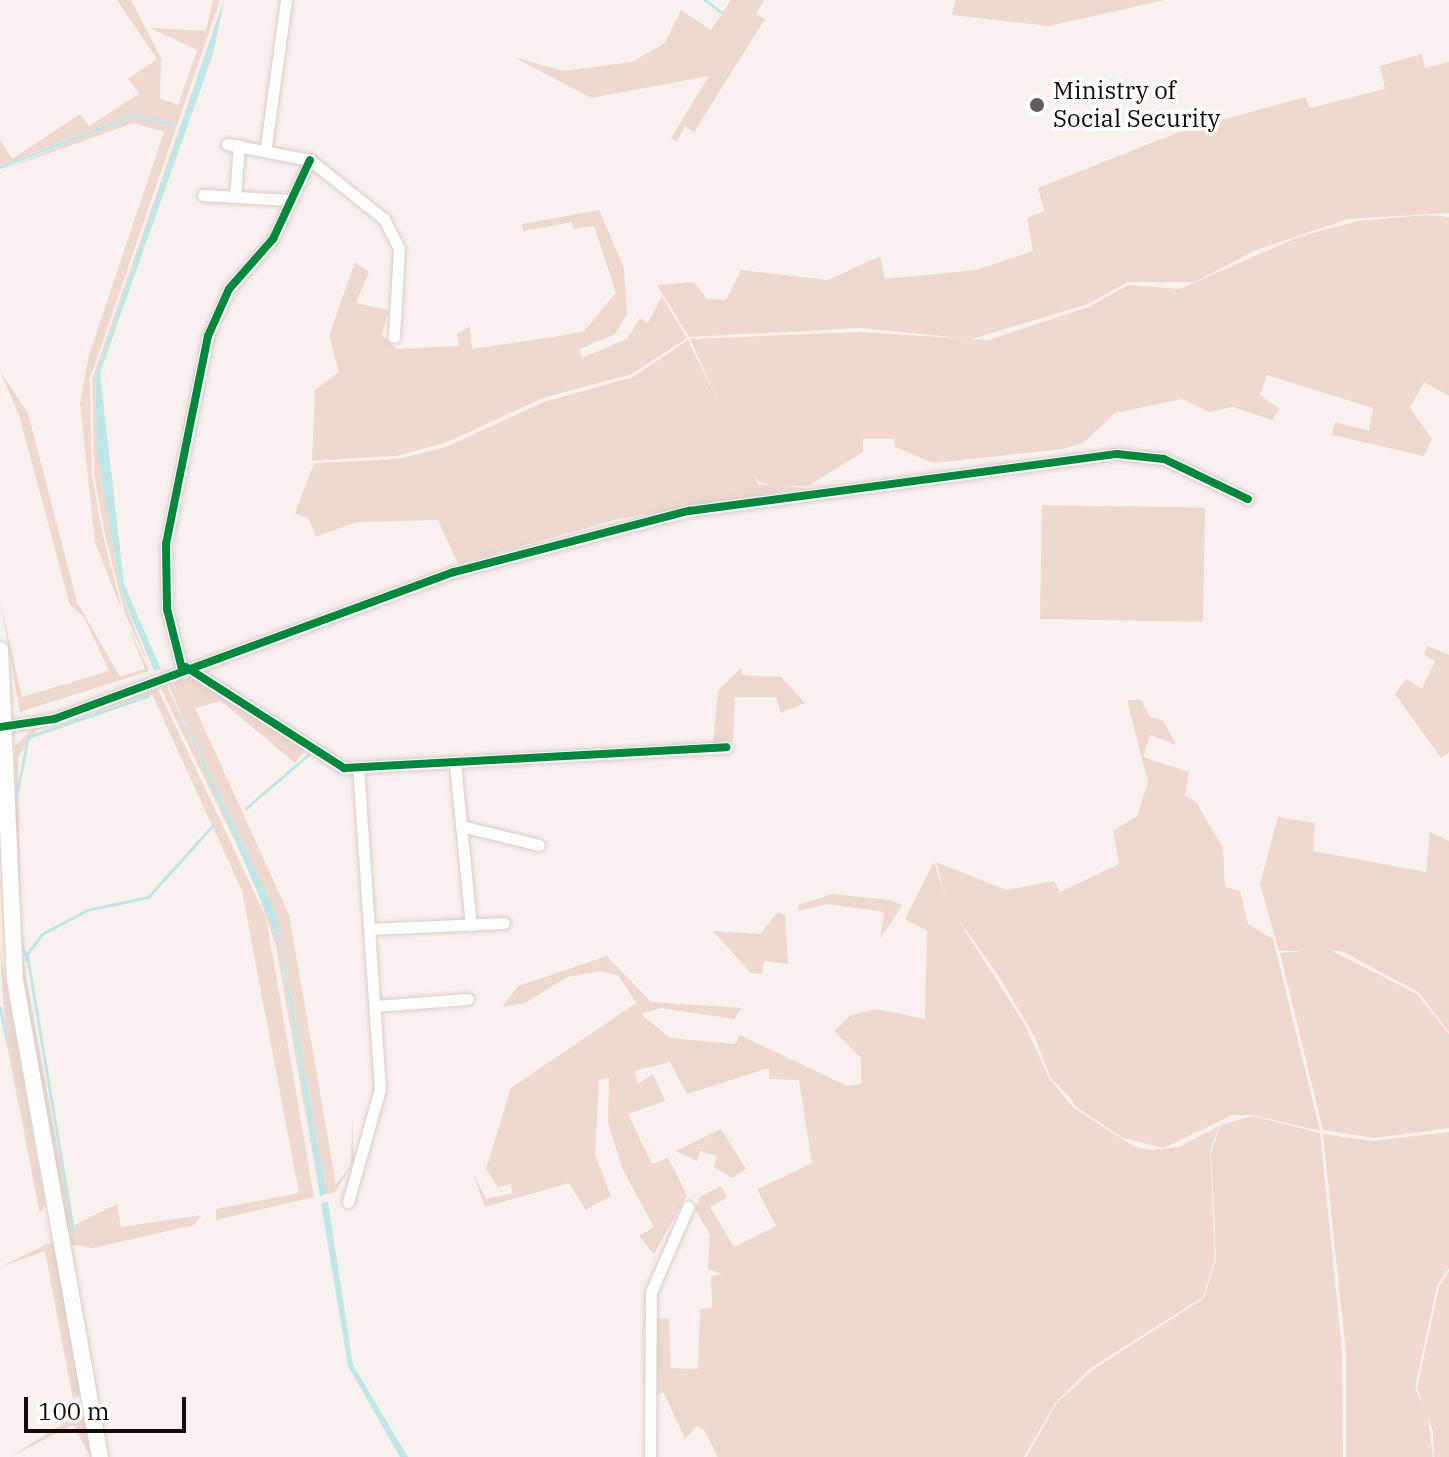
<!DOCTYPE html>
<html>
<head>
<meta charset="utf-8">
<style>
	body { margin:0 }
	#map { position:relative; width:1449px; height:1457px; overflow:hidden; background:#f9f1ee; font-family:"IBM Plex Serif",serif }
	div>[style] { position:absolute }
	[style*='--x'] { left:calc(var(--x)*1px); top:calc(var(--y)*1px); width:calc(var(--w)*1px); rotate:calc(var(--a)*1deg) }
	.green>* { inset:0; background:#eed8cf; transform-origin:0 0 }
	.water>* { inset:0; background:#c1e6e8 }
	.stream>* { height:3px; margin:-1.5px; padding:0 1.5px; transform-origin:1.5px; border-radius:1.5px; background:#c1e6e8 }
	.roads { filter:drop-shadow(0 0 2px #d7ceca) drop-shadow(0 0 2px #d7ceca) }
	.minor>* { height:11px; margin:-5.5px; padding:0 5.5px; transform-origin:5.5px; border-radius:5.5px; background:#fefdfc }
	.secondary>* { height:16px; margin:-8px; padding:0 8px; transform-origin:8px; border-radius:8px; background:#fefdfc }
	.cycleway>* { height:8px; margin:-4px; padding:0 4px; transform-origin:4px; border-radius:4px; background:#00873e }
	.dots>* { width:22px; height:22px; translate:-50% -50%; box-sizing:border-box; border:4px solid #fff; border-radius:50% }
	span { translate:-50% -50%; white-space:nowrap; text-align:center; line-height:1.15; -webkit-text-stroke:7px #fff; paint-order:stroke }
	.poi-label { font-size:24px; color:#140a06 }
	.left { translate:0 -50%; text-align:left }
	.scale { position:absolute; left:24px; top:1397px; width:162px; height:36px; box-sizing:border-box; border:4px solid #140a06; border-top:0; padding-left:10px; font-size:24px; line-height:28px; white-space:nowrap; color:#140a06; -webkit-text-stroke:6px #fff; paint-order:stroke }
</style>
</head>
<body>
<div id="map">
	<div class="green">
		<i style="clip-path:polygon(117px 0,131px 0,161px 58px,160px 98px,178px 105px,197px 50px,151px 28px,206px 31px,213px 0,220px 0,90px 379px,92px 475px,103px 535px,123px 614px,149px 671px,20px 712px,0 600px,22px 697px,109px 671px,84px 617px,70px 605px,19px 415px,0 371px,28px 413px,77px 602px,120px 677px,145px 669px,95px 542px,80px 404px,89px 355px,164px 132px,133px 123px,0 171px,135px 116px,172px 123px,134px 114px,0 166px,0 140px,12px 159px,80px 114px,89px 126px,139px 94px,128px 79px,157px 59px)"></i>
		<i style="clip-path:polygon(224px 0,215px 35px,95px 377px,97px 452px,121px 592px,151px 671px,125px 614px,105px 535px,94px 475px,92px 379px)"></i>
		<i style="clip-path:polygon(731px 0,764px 0,756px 14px,765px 19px,694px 132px,685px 126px,677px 141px,671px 138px,709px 76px,591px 98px,514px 57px,563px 71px,632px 62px,665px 43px,681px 10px,711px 30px)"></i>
		<i style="clip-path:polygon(955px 0,1165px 0,1049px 26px,952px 15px)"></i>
		<i style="clip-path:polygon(1422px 54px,1425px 68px,1449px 62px,1449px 213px,1348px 219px,1254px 251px,1195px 282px,1128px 282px,1088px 304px,972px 339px,860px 328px,689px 337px,657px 285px,694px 282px,707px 299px,726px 300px,741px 270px,828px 280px,880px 256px,885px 279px,976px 270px,1033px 251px,1027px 218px,1044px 211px,1038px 188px,1179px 132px,1305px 97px,1310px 108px,1385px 89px,1380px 66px)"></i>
		<i style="clip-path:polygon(599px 210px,624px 268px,627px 314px,615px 334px,580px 349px,582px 358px,627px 339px,640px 318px,648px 323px,662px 296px,687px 338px,632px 374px,543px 398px,445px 443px,396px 456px,312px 461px,315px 390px,339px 372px,329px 336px,355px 262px,369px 272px,356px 303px,389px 310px,382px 335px,396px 349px,459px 346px,457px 334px,470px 326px,472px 349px,566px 335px,584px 331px,616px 293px,594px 226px,573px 229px,572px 222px,523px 231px,522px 224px)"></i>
		<i style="clip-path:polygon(1426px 215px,1449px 217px,1449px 396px,1424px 382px,1410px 408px,1432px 439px,1424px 456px,1332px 435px,1335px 422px,1369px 431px,1373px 408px,1267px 375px,1260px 395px,1280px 409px,1272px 420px,1233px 407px,1209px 412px,1182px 399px,1115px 413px,1083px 443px,1063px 449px,933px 463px,895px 447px,894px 439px,863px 439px,863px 452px,808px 486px,774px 486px,759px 482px,743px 458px,690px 339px,860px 332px,988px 340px,1089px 307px,1128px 285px,1180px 289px,1298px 237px,1358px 221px)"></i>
		<i style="clip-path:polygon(688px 340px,758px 484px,804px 488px,618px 519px,458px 564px,438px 520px,356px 522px,316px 537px,309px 519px,295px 513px,314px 463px,397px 459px,446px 447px,544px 402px,633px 377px)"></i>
		<i style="left:1042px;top:505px;width:163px;height:114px;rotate:1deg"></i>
		<i style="clip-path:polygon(1427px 646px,1449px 655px,1449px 752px,1441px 758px,1395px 694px,1406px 679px,1422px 689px,1435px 661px,1424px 655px)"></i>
		<i style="clip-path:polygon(741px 668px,742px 675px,781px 677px,805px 703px,781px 713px,776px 697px,735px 697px,733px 742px,713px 743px,718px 691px)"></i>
		<i style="clip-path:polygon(191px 677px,306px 749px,295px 763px,221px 701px,195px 708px,289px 915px,336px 1184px,351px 1166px,352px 1116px,354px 1162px,335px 1192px,327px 1194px,276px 914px,168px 684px)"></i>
		<i style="clip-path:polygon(166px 684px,258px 881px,280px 945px,320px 1196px,276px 946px,252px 876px,161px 689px)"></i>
		<i style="clip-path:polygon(156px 685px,266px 917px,314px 1197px,216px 1220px,216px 1209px,299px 1193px,242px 891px,152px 694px,38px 729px,18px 757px,21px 950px,73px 1230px,66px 1231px,18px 954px,15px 746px,35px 726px)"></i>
		<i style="clip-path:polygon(1127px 700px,1141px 700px,1150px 717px,1163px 720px,1176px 745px,1150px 735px,1143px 757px,1189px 772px,1185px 796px,1196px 802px,1223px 848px,1225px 887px,1240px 891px,1248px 924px,1273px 939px,1320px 1131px,1252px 1115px,1232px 1115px,1164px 1148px,1123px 1138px,1075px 1106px,1071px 1099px,1050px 1077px,1035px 1038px,1026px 1022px,996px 972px,955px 915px,1024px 1023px,1049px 1078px,1073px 1107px,1133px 1146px,1150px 1150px,1179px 1147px,1219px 1126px,1210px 1150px,1215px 1259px,1203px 1297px,1091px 1368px,1056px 1402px,1024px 1457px,718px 1457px,704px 1430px,697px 1426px,685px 1439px,664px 1393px,654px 1394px,654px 1318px,669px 1319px,671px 1368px,698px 1369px,700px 1309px,712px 1307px,711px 1276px,722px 1274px,708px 1269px,710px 1234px,695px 1209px,701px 1196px,721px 1186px,727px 1197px,710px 1207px,734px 1247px,776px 1226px,757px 1189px,812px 1163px,799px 1080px,769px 1079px,769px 1068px,687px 1094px,670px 1062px,635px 1071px,638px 1084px,653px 1074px,665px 1101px,628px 1114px,652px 1164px,668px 1158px,687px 1195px,654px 1254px,639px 1236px,654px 1227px,622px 1168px,608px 1122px,609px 1078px,599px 1080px,595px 1155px,611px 1196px,586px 1210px,569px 1183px,485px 1207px,473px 1173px,486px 1199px,512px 1193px,511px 1184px,498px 1187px,486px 1169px,511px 1088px,636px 1003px,619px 976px,601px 971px,567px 977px,525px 1003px,502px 1007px,518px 986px,607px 956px,651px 1002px,742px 1008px,734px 1019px,661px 1008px,641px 1014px,670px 1038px,735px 1044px,740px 1035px,847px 1086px,861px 1084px,861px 1058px,834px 1031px,851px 1015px,877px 1009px,925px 1019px,927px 931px,905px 919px,934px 862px,946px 899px,936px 862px,1006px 890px,1054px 881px,1060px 892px,1119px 864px,1113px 831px,1137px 816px,1148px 782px)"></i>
		<i style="clip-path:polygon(1278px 817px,1315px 823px,1313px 851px,1426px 872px,1430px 832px,1449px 841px,1449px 1032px,1418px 992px,1342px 951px,1279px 951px,1260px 884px)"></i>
		<i style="clip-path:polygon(832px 894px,889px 900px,903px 905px,880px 939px,884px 912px,828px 904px,799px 911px,798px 905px)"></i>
		<i style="clip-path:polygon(778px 912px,785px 915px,788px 964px,764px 961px,762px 974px,751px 973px,713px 931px,760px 934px)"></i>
		<i style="clip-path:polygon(1328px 949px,1417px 994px,1449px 1034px,1449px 1128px,1374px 1138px,1323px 1130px,1280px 953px)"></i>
		<i style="clip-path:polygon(0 950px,45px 1204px,40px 1214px,6px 1040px)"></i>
		<i style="clip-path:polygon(1252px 1116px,1320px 1133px,1342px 1351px,1343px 1457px,1026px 1457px,1057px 1403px,1092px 1370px,1204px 1298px,1216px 1259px,1211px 1151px,1221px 1125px)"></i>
		<i style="clip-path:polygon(721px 1129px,746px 1169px,732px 1178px,714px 1167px,717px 1156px,700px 1151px,697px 1161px,676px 1151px)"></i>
		<i style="clip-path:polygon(1449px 1132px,1449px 1268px,1437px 1286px,1415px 1388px,1425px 1410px,1417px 1388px,1439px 1287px,1449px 1271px,1449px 1457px,1434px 1457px,1433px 1432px,1428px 1417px,1433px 1457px,1346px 1457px,1346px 1353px,1323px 1134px,1372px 1141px)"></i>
		<i style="clip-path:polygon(117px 1204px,121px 1227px,202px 1215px,194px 1225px,93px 1248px,68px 1244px,73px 1226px)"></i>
		<i style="clip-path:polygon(54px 1241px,80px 1395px,73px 1400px,45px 1251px,0 1267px)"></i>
		<i style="clip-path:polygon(75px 1416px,83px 1417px,91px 1457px,73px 1425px,10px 1457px)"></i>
	</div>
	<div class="water">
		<i style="clip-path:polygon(224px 0,213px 54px,100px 373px,124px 584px,161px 669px,154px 671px,121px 592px,97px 452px,95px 377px)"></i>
		<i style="clip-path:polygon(168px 684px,276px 914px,327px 1194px,320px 1196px,280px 945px)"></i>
		<i style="clip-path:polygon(328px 1202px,353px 1365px,408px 1457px,400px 1457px,348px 1366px,321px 1203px)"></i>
	</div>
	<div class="stream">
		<i style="--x:705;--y:0;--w:21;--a:37"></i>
		<i style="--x:0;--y:167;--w:144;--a:-21.2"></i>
		<i style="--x:134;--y:115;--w:39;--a:13"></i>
		<i style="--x:15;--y:802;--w:66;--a:-78.7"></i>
		<i style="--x:28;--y:737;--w:127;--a:-18.9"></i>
		<i style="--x:246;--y:808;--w:83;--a:-40.6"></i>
		<i style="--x:21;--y:942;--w:20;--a:72"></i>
		<i style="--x:0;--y:1008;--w:33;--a:79"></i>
		<i style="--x:66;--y:1232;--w:7;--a:-16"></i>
		<i style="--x:73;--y:1230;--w:280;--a:-99.5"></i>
		<i style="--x:27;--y:954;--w:25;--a:-53"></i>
		<i style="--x:42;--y:934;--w:51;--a:-28.1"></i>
		<i style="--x:87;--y:910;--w:62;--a:-12"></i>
		<i style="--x:148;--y:897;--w:97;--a:-47.9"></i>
	</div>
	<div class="roads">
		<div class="minor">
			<i style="--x:227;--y:144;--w:85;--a:10.9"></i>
			<i style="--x:310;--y:160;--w:95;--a:38.6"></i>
			<i style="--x:384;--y:219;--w:34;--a:63"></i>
			<i style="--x:399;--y:249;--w:88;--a:93.3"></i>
			<i style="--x:266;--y:146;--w:147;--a:-82.2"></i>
			<i style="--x:203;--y:195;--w:87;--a:3.3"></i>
			<i style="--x:235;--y:197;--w:52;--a:-85.6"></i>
			<i style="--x:186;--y:667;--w:188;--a:32.6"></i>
			<i style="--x:344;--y:768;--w:383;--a:-3.1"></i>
			<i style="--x:182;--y:669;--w:62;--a:-104"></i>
			<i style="--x:167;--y:609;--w:65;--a:-90.9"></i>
			<i style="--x:166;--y:544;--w:212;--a:-78.6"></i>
			<i style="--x:208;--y:336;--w:51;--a:-65.9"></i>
			<i style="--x:229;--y:289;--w:67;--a:-48.7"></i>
			<i style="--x:273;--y:239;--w:87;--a:-64.9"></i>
			<i style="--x:0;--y:727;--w:55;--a:-8.4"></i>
			<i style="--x:54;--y:719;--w:426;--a:-20.2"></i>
			<i style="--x:454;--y:572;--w:243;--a:-14.6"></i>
			<i style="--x:689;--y:511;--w:432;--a:-7.6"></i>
			<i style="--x:1117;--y:454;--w:47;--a:6.1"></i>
			<i style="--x:1164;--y:459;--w:93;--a:25.5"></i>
			<i style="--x:455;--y:763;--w:163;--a:84.4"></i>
			<i style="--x:461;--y:826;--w:80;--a:13.7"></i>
			<i style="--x:370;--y:929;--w:134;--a:-2.6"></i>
			<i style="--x:375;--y:1006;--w:93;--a:-4.3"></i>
			<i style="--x:348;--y:1202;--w:117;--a:-74.2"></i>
			<i style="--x:380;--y:1089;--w:322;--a:-93.9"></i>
			<i style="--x:650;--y:1457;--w:165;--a:-89.7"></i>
			<i style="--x:651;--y:1292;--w:93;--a:-66.5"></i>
		</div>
		<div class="secondary">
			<i style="--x:0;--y:650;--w:330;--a:87.4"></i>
			<i style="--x:15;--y:980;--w:485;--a:79.9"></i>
		</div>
	</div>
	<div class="cycleway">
		<i style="--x:186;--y:667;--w:188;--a:32.6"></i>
		<i style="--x:344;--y:768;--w:383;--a:-3.1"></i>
		<i style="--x:182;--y:669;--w:62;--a:-104"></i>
		<i style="--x:167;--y:609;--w:65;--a:-90.9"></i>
		<i style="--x:166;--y:544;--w:212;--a:-78.6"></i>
		<i style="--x:208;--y:336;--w:51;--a:-65.9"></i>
		<i style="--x:229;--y:289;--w:67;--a:-48.7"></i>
		<i style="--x:273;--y:239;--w:87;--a:-64.9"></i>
		<i style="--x:0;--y:727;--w:55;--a:-8.4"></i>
		<i style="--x:54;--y:719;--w:426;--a:-20.2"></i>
		<i style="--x:454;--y:572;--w:243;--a:-14.6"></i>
		<i style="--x:689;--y:511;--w:432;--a:-7.6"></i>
		<i style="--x:1117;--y:454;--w:47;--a:6.1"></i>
		<i style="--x:1164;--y:459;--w:93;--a:25.5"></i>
	</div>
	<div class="dots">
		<i style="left:1037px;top:105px;background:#645b57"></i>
	</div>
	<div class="poi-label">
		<span class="left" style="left:1053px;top:105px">Ministry of<br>Social Security</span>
	</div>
	<div class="scale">100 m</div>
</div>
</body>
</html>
